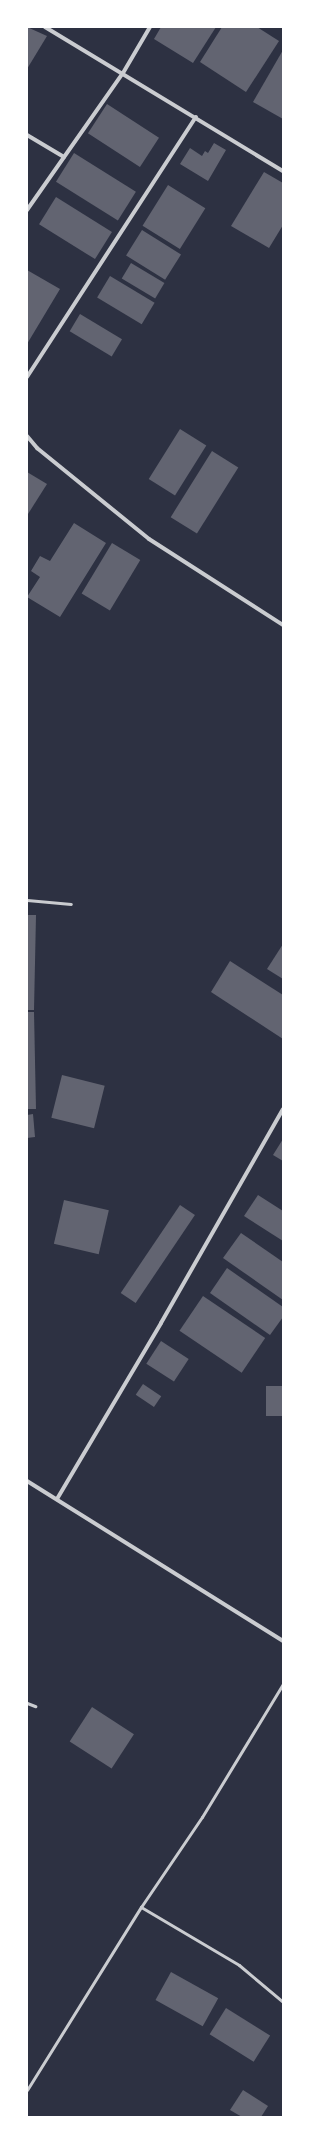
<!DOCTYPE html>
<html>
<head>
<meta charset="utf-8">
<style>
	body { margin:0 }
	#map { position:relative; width:310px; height:2144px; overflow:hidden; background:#2d3142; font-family:Lato,sans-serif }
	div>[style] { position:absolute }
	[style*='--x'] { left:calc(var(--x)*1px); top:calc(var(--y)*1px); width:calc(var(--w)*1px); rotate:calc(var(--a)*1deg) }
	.building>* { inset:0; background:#626471; transform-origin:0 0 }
	.service>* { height:3px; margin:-1.5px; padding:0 1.5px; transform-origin:1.5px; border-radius:1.5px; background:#caccd0 }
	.minor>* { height:4px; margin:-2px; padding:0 2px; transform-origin:2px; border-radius:2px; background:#caccd0 }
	span { translate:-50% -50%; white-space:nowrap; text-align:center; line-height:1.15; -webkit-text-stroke:3px #fff; paint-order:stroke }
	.frame { position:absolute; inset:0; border:28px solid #fff; pointer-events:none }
</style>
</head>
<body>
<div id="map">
	<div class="building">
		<i style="clip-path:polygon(27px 27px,47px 36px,27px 69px)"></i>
		<i style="clip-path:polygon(161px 27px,216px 27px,193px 63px,154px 39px)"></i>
		<i style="clip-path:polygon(222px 27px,257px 27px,279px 41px,246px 92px,200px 62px)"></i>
		<i style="clip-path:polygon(283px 50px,283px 119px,253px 102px)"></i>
		<i style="left:107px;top:104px;width:62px;height:35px;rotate:33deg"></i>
		<i style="clip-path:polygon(214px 143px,226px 150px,208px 181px,180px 164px,190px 148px,202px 156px,205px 151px,208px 153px)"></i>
		<i style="left:74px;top:153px;width:73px;height:34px;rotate:32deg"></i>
		<i style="clip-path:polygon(264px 172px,283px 183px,283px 225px,269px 248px,231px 226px)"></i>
		<i style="left:168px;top:185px;width:44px;height:48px;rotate:32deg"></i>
		<i style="left:56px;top:197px;width:66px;height:32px;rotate:32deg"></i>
		<i style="left:142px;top:230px;width:46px;height:30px;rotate:32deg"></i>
		<i style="left:131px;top:263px;width:39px;height:18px;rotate:31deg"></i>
		<i style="clip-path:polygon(27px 270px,60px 289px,27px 344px)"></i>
		<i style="left:110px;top:276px;width:52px;height:25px;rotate:31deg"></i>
		<i style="left:80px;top:314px;width:49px;height:20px;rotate:31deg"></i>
		<i style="left:180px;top:429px;width:31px;height:59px;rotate:32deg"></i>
		<i style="left:212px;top:451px;width:31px;height:78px;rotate:32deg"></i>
		<i style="clip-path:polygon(27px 472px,47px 484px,28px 514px,27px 513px)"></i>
		<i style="clip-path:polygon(74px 523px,106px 543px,60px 617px,27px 597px,40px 577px,31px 571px,40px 556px,50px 561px)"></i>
		<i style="left:112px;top:543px;width:33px;height:59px;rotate:31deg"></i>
		<i style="clip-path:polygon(27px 915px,36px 915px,34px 1010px,27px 1010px)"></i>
		<i style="clip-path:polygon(283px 944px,283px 979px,267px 969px)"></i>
		<i style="clip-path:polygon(230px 961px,283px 995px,283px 1039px,211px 992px)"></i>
		<i style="clip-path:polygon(27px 1012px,34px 1012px,36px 1109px,27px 1109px)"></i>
		<i style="left:62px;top:1075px;width:44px;height:44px;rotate:14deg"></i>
		<i style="clip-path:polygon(33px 1114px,35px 1137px,27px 1138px,27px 1115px)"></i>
		<i style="clip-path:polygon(283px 1139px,283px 1161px,273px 1155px)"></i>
		<i style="clip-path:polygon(258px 1195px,283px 1211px,283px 1241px,244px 1216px)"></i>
		<i style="left:64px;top:1200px;width:46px;height:45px;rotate:13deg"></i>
		<i style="left:180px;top:1205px;width:18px;height:106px;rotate:34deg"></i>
		<i style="clip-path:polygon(241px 1233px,283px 1262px,283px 1300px,223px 1258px)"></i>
		<i style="clip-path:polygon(227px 1268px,283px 1307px,283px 1317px,270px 1335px,210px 1293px)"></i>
		<i style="left:203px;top:1296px;width:75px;height:42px;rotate:34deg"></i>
		<i style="left:161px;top:1341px;width:33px;height:27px;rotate:33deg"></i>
		<i style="left:143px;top:1384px;width:22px;height:13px;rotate:34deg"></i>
		<i style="left:266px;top:1386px;width:17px;height:30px"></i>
		<i style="left:92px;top:1707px;width:50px;height:41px;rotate:33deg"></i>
		<i style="left:171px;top:1972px;width:54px;height:32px;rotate:29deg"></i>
		<i style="left:226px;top:2008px;width:52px;height:31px;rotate:32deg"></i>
		<i style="clip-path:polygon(243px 2090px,268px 2106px,261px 2117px,242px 2117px,230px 2110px)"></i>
	</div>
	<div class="service">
		<i style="--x:27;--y:900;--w:44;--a:5.2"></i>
		<i style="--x:27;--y:1703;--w:9;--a:21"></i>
		<i style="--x:141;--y:1907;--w:114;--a:30.6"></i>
		<i style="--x:239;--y:1965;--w:57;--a:40.1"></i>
		<i style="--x:27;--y:2090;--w:216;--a:-58.1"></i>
		<i style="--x:141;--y:1907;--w:109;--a:-55.9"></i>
		<i style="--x:202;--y:1817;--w:156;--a:-58.7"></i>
	</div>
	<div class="minor">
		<i style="--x:45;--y:27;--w:278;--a:31.2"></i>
		<i style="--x:27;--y:135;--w:43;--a:30.7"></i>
		<i style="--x:27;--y:210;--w:167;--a:-55"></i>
		<i style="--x:123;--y:73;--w:53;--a:-59.6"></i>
		<i style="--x:27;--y:377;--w:310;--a:-57"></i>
		<i style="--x:27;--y:436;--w:16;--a:50"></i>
		<i style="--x:37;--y:448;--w:144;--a:39.1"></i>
		<i style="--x:149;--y:539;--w:159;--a:32.7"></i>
		<i style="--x:27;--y:1481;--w:302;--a:32"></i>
		<i style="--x:57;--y:1499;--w:204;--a:-59.4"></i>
		<i style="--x:161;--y:1323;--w:246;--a:-60.3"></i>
	</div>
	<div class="frame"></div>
</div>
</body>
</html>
